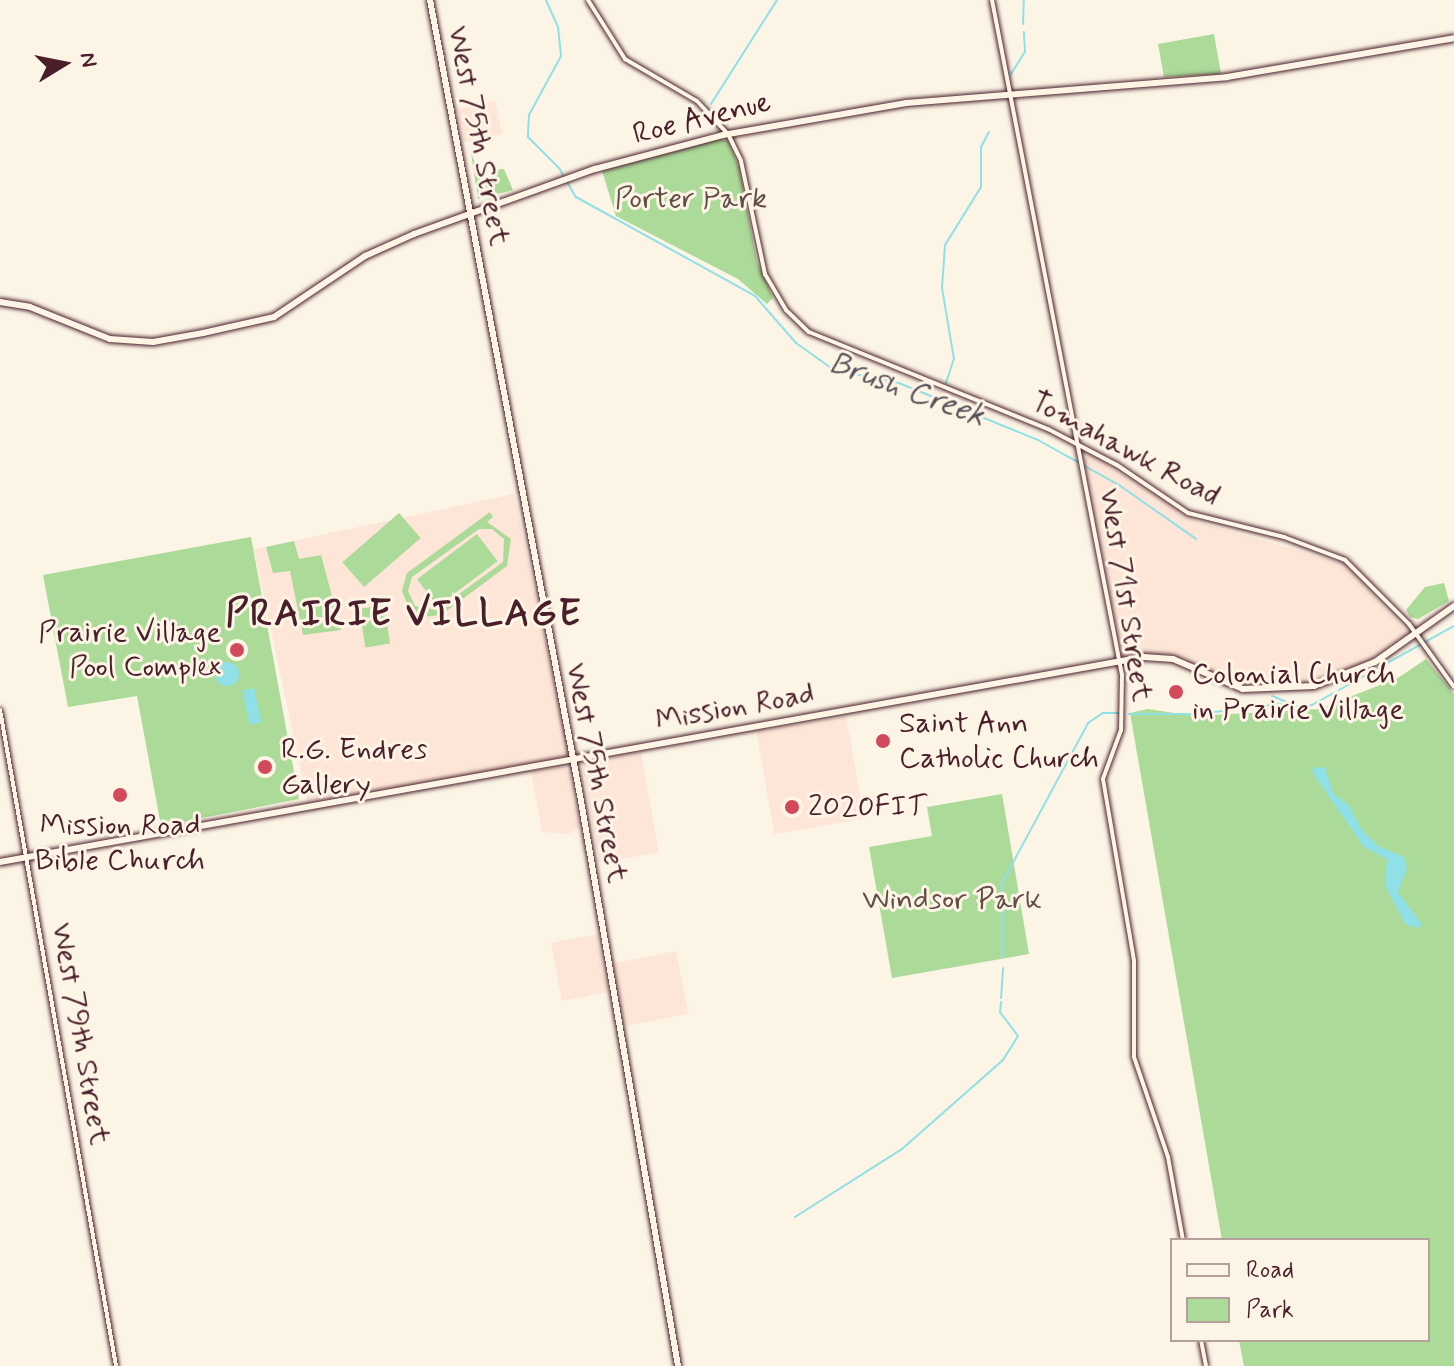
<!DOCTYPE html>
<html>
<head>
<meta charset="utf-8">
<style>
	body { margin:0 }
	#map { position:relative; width:1454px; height:1366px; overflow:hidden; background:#fcf5e5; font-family:Mynerve,sans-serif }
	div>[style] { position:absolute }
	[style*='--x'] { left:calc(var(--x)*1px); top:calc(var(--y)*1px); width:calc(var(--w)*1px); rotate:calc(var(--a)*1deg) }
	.built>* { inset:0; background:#fde6d7; transform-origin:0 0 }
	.green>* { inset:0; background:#abda99; transform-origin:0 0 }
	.water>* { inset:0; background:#8fe0e7; transform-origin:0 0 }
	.round { border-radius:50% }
	.stream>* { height:2px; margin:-1px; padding:0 1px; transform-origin:1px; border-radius:1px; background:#8fe0e7 }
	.roads { filter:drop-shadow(0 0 2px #4a1f2b) drop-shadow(0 0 2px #4a1f2b) }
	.minor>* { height:4px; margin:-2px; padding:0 2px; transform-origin:2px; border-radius:2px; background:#fcf5e5 }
	.major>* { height:6px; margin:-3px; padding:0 3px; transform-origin:3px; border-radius:3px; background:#fcf5e5 }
	.dots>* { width:22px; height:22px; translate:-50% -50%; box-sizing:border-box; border:4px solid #fcf5e5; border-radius:50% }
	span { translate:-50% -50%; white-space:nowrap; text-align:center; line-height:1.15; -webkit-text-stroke:6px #fcf5e5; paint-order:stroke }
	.street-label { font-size:30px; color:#4a1f2b }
	.park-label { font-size:30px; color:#624e46 }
	.poi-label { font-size:30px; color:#4a1f2b }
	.right { translate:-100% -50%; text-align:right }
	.left { translate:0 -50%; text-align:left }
	.water-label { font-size:32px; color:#5b4f5a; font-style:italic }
	.district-label { font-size:38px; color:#4a1f2b; font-weight:700; letter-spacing:2px }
	.legend { position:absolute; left:1170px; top:1238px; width:260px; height:104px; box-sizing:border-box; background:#fcf5e5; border:2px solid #b59f9b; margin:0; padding:10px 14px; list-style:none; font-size:24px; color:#4a1f2b }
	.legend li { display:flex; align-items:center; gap:16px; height:40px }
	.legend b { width:40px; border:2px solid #b59f9b }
	.north { position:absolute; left:24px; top:24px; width:80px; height:80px; -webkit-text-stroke:6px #fcf5e5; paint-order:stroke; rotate:80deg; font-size:22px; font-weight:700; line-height:32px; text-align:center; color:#4a1f2b }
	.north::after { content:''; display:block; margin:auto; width:28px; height:36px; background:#4a1f2b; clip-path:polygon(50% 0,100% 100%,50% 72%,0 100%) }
</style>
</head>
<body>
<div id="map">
	<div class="built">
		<i style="left:495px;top:101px;width:34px;height:39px;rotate:78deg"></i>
		<i style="clip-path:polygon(1091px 454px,1198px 522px,1345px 564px,1408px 633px,1357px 668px,1297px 686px,1234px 683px,1169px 654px,1122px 656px,1084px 460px)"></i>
		<i style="left:514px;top:494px;width:268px;height:266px;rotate:78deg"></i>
		<i style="left:846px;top:716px;width:104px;height:91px;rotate:80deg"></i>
		<i style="left:641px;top:752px;width:102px;height:60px;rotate:80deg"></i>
		<i style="clip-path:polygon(562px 766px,570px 771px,580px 828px,568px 834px,542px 832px,531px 772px)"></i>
		<i style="left:597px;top:934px;width:59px;height:47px;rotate:79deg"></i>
		<i style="left:676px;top:951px;width:64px;height:64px;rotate:79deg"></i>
	</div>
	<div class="green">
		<i style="clip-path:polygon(1214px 34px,1221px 74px,1164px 77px,1158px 44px)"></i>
		<i style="clip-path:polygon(720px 139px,728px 141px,739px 167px,757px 262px,773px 298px,767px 304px,738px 279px,616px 216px,602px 171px)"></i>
		<i style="clip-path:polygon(471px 153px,484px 185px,494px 183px,494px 170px,504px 169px,513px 190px,478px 199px)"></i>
		<i style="clip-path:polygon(evenodd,490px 512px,493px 517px,487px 522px,511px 539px,507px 566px,441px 615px,423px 617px,409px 609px,402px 591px,407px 573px,490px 512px,479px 529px,492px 529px,504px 539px,503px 562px,437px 610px,415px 606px,408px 591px,412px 577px,479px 529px)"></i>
		<i style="left:399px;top:513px;width:33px;height:75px;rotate:49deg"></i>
		<i style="left:477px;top:534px;width:34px;height:75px;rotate:53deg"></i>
		<i style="clip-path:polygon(251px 537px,299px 799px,161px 826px,137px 696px,68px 707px,43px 575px)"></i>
		<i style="clip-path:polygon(294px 541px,299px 559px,321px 555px,341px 630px,303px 635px,290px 571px,273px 573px,266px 547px)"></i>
		<i style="clip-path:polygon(1444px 583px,1449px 601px,1418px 619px,1410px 617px,1406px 610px,1425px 587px)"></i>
		<i style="left:384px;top:605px;width:39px;height:25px;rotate:81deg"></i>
		<i style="clip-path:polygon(1426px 659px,1454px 694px,1454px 1366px,1244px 1366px,1239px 1340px,1428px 1340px,1428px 1240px,1222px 1240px,1130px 713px,1148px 709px,1195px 716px,1319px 709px,1398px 678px)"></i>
		<i style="clip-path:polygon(1002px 794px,1029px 954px,892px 978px,869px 847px,932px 836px,927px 807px)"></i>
	</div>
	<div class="water">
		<i class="round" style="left:215px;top:662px;width:24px;height:24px"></i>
		<i style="left:254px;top:688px;width:35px;height:12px;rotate:78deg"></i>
		<i style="clip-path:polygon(1325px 768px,1333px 793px,1350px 807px,1361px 829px,1378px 846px,1404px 857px,1407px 868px,1398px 892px,1421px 923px,1420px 928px,1406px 925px,1385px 886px,1387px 859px,1364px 847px,1312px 772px,1314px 767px)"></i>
	</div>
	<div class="stream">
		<i style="--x:546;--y:0;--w:30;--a:66"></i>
		<i style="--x:558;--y:27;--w:29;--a:84"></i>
		<i style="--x:561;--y:56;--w:67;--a:118.5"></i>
		<i style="--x:529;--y:115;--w:22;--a:93"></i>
		<i style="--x:528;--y:137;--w:44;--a:45"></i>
		<i style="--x:559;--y:168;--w:34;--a:60"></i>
		<i style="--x:576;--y:197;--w:205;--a:28.9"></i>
		<i style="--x:755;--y:296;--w:62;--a:48.9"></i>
		<i style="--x:796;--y:343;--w:47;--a:35.4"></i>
		<i style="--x:834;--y:370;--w:66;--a:11.3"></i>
		<i style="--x:899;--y:383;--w:150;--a:22.3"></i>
		<i style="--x:1038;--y:440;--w:93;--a:29.1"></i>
		<i style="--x:1119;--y:485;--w:94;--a:35"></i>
		<i style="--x:1023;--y:24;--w:24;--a:-88"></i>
		<i style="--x:1011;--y:74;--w:26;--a:-58"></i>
		<i style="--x:1025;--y:52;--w:20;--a:-93"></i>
		<i style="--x:711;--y:104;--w:123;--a:-57.6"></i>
		<i style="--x:946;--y:383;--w:25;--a:-72"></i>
		<i style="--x:954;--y:359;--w:72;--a:-99.6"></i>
		<i style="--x:942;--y:288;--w:43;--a:-86"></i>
		<i style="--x:945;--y:245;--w:68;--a:-58.2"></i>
		<i style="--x:981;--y:187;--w:40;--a:-90"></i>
		<i style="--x:981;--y:147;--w:17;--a:-62"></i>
		<i style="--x:1272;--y:696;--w:29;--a:22"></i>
		<i style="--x:1299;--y:707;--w:13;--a:-9"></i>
		<i style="--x:1312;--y:705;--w:162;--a:-29.1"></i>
		<i style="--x:1129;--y:714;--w:69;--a:0"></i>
		<i style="--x:1198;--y:714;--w:90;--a:-7"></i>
		<i style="--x:1002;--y:957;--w:74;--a:-90"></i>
		<i style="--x:1002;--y:883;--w:182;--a:-61.7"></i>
		<i style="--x:1088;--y:723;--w:18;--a:-34"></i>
		<i style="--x:1103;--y:713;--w:16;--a:0"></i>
		<i style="--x:1001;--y:998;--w:30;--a:-86"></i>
		<i style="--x:795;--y:1217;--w:127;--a:-32.4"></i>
		<i style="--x:902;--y:1149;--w:135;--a:-41.4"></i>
		<i style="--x:1003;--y:1060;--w:28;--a:-58"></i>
		<i style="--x:1018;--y:1036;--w:30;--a:-127"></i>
		<i style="--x:1000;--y:1012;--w:10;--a:-84"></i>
	</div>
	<div class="roads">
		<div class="minor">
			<i style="--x:588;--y:0;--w:70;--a:57.9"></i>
			<i style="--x:625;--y:59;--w:83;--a:30.3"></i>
			<i style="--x:697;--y:101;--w:45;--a:46.8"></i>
			<i style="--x:728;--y:134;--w:30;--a:64"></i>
			<i style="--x:741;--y:161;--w:116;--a:78"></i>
			<i style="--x:765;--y:274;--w:42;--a:59.7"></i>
			<i style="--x:786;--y:310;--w:32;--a:44"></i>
			<i style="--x:809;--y:332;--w:258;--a:22.1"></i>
			<i style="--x:1048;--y:429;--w:78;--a:27.6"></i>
			<i style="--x:1117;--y:465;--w:86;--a:34.1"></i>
			<i style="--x:1188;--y:513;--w:99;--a:14"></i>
			<i style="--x:1284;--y:537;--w:65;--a:20.7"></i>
			<i style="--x:1345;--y:560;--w:91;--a:45"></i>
			<i style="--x:1409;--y:624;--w:77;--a:54.5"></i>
			<i style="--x:992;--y:0;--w:687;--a:79.1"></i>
			<i style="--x:1122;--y:675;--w:55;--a:91"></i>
			<i style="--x:1121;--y:730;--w:52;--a:110.2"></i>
			<i style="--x:1103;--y:779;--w:185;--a:80.3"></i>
			<i style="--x:1134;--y:961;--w:96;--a:90"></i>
			<i style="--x:1134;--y:1057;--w:106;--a:71.2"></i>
			<i style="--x:1168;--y:1157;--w:84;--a:79.8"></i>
			<i style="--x:0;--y:710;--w:666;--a:79.97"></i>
			<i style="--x:1201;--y:1340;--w:26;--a:79"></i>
		</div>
		<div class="major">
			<i style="--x:430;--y:0;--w:809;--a:79.32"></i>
			<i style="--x:580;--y:795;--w:579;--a:80.26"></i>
			<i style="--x:0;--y:302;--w:30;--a:9"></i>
			<i style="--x:30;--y:307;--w:86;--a:21.8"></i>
			<i style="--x:110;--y:339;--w:43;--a:4"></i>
			<i style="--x:153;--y:342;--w:51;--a:-10.2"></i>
			<i style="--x:203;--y:333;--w:73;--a:-12.7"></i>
			<i style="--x:274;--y:317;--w:110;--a:-33.8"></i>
			<i style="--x:365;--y:256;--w:54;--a:-24.2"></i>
			<i style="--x:414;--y:234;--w:192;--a:-19.8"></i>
			<i style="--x:595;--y:169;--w:132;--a:-14.9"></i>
			<i style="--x:723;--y:135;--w:186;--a:-9.9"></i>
			<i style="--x:906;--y:103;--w:322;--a:-4.6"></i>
			<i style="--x:1227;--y:77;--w:230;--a:-9.7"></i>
			<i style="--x:0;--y:862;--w:1162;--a:-10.16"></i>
			<i style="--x:1144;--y:657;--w:29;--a:4"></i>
			<i style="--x:1173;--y:659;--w:76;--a:23.2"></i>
			<i style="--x:1243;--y:689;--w:71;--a:-2.4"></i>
			<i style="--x:1314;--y:686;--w:66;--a:-21.5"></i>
			<i style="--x:1375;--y:662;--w:97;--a:-35.3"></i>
		</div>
	</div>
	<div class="dots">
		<i style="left:237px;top:650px;background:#d1495b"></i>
		<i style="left:1176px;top:692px;background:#d1495b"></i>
		<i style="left:883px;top:741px;background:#d1495b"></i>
		<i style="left:265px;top:767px;background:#d1495b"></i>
		<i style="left:120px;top:795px;background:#d1495b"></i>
		<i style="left:792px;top:807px;background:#d1495b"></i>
	</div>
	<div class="street-label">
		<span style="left:702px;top:119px;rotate:-14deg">Roe Avenue</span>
		<span style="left:478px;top:136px;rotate:79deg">West 75th Street</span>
		<span style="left:1125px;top:449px;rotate:28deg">Tomahawk Road</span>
		<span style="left:1125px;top:595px;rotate:81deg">West 71st Street</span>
		<span style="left:735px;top:708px;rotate:-10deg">Mission Road</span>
		<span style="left:596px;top:773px;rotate:79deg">West 75th Street</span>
		<span style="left:80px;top:1034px;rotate:80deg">West 79th Street</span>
	</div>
	<div class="park-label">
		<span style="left:691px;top:199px">Porter Park</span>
		<span style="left:952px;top:900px">Windsor Park</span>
	</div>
	<div class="poi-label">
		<span class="right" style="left:221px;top:650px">Prairie Village<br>Pool Complex</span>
		<span class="left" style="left:1192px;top:692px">Colonial Church<br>in Prairie Village</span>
		<span class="left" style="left:899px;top:741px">Saint Ann<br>Catholic Church</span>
		<span class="left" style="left:281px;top:767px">R.G. Endres<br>Gallery</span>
		<span class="left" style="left:808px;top:807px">2020FIT</span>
		<span style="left:120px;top:843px">Mission Road<br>Bible Church</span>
	</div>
	<div class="water-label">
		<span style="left:907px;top:390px;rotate:20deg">Brush Creek</span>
	</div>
	<div class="district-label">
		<span style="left:404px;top:615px">PRAIRIE VILLAGE</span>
	</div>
	<ul class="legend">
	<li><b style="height:10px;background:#fcf5e5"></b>Road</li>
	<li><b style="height:22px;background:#abda99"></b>Park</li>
	</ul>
	<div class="north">N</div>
</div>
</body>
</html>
